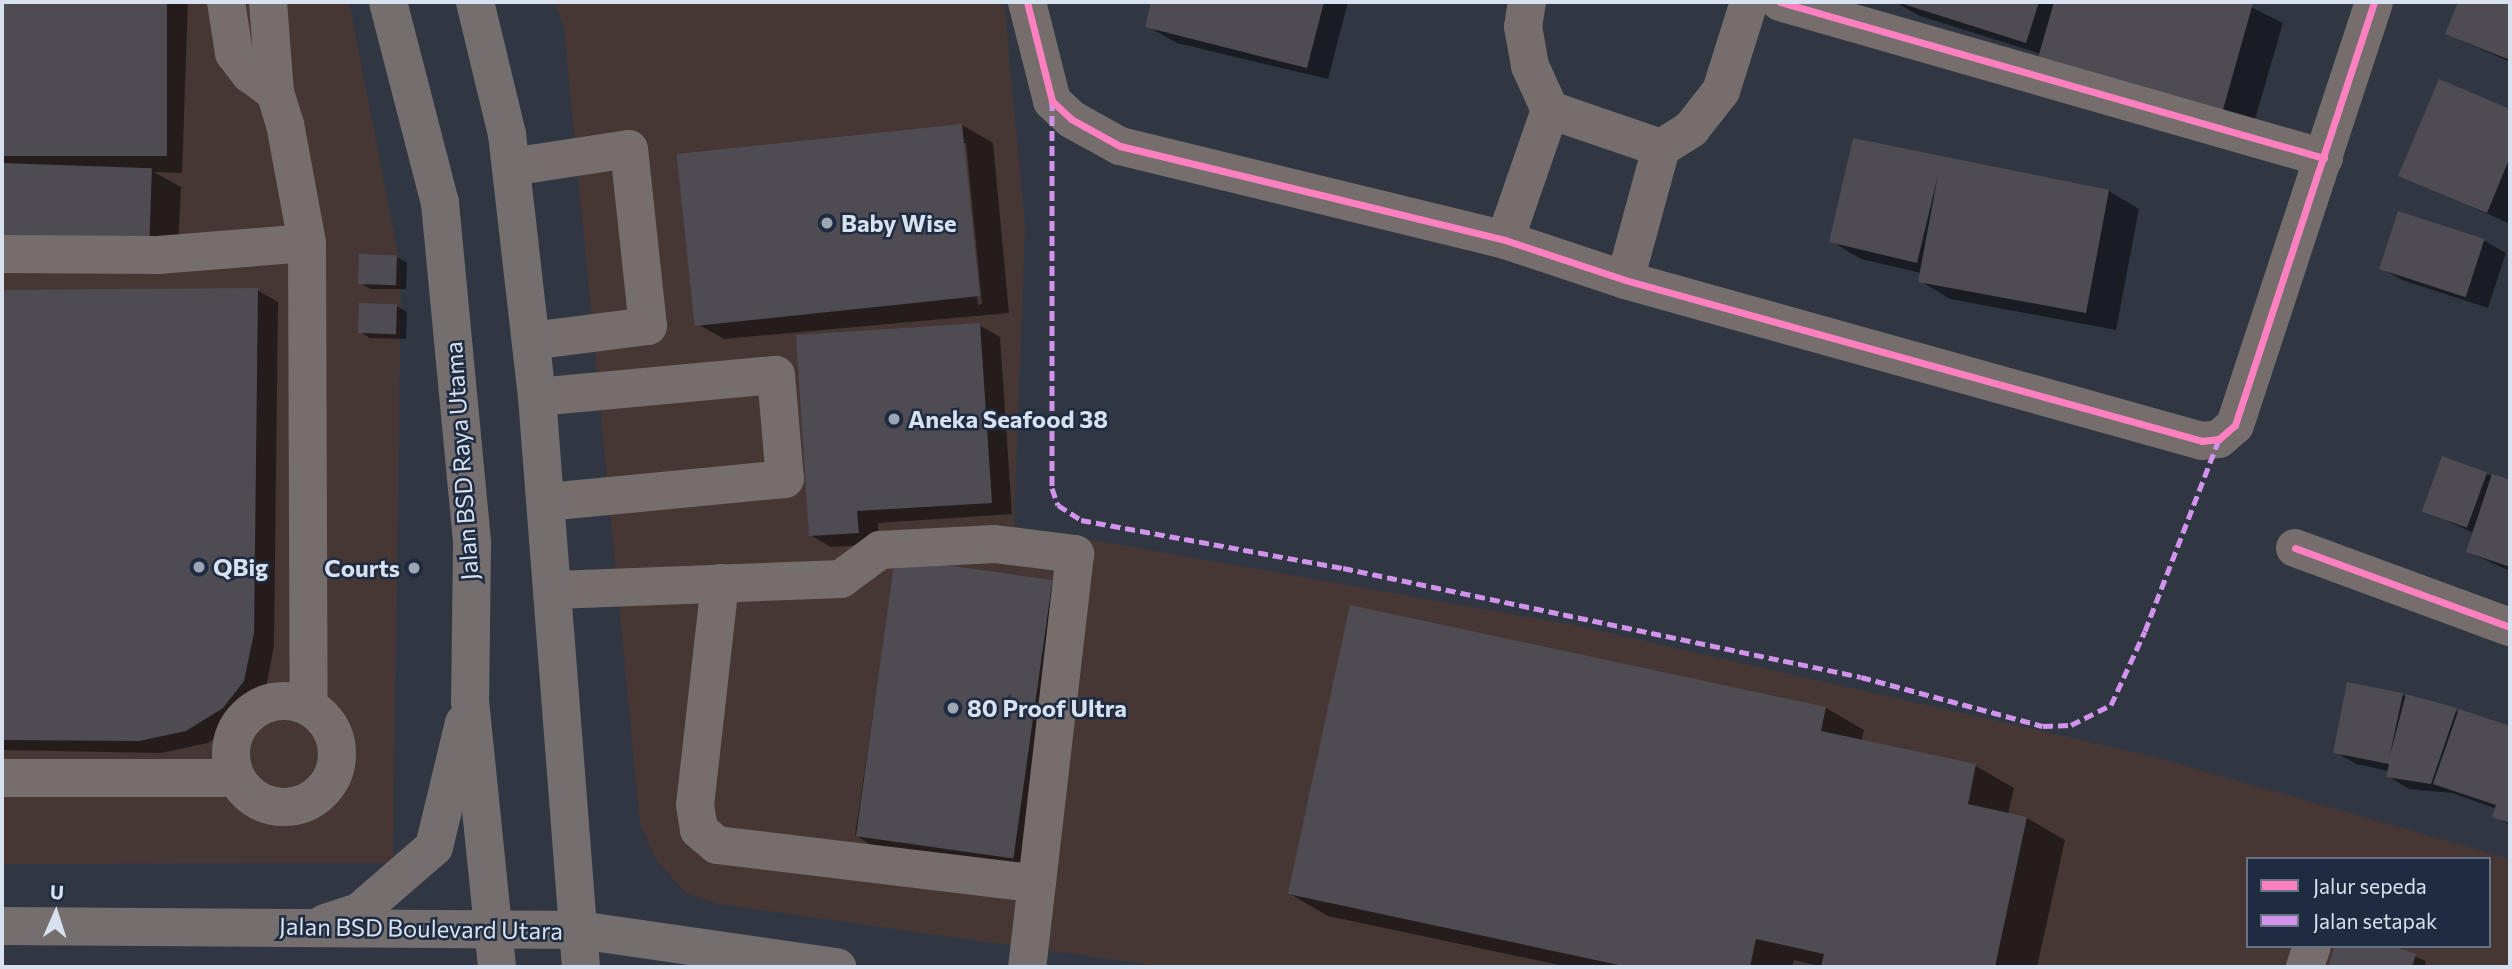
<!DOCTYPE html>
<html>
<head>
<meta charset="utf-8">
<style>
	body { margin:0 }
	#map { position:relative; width:2512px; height:969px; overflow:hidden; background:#303743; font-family:Commissioner,sans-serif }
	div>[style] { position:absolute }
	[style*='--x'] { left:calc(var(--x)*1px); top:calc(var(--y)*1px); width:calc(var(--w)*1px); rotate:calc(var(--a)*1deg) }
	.commercial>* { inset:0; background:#473734 }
	.shadow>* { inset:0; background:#0007 }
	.building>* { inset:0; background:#4e4b53; transform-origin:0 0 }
	.minor>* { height:38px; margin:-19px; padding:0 19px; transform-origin:19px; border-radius:19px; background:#756e6c }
	.minor>.ring { margin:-19px; padding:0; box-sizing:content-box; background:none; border:38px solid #756e6c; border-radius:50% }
	.major>* { height:38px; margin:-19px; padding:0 19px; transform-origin:19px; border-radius:19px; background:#756e6e }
	.quiet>* { height:5px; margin-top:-2.5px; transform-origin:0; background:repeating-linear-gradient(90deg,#d193ec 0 10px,transparent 0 15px) }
	.cycleway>* { height:7px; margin:-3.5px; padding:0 3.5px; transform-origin:3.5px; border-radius:3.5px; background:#ff80c0 }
	.dots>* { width:19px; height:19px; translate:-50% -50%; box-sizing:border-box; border:4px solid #1e2b40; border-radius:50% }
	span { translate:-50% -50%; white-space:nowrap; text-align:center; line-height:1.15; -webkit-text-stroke:5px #1e2b40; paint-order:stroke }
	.poi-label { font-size:24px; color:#d8e1ef; font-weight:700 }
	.left { translate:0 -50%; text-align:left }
	.right { translate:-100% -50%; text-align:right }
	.street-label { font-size:24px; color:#d8e1ef }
	.frame { position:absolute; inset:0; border:4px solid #d8e1ef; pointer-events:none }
	.legend { position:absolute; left:2246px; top:857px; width:245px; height:91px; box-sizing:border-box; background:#1e2b40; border:2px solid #687486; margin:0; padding:9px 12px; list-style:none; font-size:21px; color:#d8e1ef }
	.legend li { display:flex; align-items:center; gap:14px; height:35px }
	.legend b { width:35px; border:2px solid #687486 }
	.north { position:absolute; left:21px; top:878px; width:70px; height:70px; -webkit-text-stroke:5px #1e2b40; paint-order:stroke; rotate:3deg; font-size:19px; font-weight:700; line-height:28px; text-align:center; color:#d8e1ef }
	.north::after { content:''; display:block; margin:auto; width:24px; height:32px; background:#d8e1ef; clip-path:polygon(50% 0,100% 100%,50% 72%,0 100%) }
</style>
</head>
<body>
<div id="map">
	<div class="commercial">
		<i style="clip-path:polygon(2px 2px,349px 2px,401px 270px,393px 863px,2px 864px)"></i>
		<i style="clip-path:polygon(evenodd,555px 2px,1004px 2px,1025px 226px,1014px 526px,1573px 625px,2151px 756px,2510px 859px,2510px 967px,1165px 967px,717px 904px,686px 893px,657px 861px,640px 824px,564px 28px,555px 2px,2248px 859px,2489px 859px,2489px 946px,2248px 946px,2248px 859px)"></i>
	</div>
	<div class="shadow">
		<i style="clip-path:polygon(2px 2px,188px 2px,182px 173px,154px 172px,181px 187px,177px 269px,2px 265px)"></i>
		<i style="clip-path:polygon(1153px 2px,1348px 2px,1328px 79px,1177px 43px,1147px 26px)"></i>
		<i style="clip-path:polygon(1895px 2px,2241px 2px,2283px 23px,2249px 140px,2041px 54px,1920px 16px)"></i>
		<i style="clip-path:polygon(2460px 2px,2510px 2px,2510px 62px,2447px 34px)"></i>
		<i style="clip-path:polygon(2440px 82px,2510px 111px,2508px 223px,2400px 175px)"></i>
		<i style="clip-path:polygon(evenodd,962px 125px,993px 143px,1009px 313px,724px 339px,694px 322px,962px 125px,963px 143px,966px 143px,982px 304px,978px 305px,963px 143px)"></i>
		<i style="clip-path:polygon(1855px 140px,2109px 191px,2139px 209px,2116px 330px,1950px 299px,1920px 281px,1921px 273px,1861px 259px,1831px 241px)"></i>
		<i style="clip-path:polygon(2399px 213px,2485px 241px,2506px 253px,2488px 308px,2402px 280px,2381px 268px)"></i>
		<i style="clip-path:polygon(397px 257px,407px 263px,406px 289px,370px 289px,360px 283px)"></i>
		<i style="clip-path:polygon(2px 290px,158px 294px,257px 290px,278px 302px,274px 646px,265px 693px,245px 719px,208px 743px,161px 753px,2px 750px)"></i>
		<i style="clip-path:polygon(397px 306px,407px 312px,406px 339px,370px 338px,360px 332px)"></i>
		<i style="clip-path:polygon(979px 325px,1000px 337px,1012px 514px,878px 523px,879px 544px,831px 547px,810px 535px)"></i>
		<i style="clip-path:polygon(2443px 459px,2510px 482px,2510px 571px,2468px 552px,2474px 533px,2425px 511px)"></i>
		<i style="clip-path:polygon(896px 560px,1052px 582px,1073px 594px,1033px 870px,876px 848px,855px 835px)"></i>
		<i style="clip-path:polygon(2402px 695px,2510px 728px,2510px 825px,2494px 816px,2497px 809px,2452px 793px,2409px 789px,2388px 776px,2389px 771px,2356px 764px,2335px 752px)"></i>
		<i style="clip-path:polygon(1826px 708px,1864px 730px,1861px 742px,1976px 766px,2014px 788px,2008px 814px,2027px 818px,2065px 840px,2037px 967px,1823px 967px,1794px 960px,1792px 967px,1569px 967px,1328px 916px,1290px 894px)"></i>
		<i style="clip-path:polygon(2337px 946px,2387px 946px,2426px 961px,2424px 967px,2330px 967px)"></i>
	</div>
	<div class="building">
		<i style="left:2px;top:2px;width:165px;height:154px"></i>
		<i style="clip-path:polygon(1151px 2px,1324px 2px,1307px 68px,1145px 27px)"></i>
		<i style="clip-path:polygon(1897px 2px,2039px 2px,2026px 43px)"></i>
		<i style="clip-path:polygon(2054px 2px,2253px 3px,2219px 124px,2034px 72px)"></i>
		<i style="clip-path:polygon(2458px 2px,2510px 2px,2510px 60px,2445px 34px)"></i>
		<i style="clip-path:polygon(2439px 79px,2510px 109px,2510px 157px,2487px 213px,2398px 176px)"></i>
		<i style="left:962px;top:124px;width:173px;height:287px;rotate:84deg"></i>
		<i style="clip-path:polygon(1853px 138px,2109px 190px,2086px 313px,1918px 282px,1938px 175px,1917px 263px,1829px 242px)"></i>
		<i style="left:2px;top:163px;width:150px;height:86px;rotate:2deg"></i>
		<i style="left:2398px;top:211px;width:91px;height:61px;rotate:18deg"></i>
		<i style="left:359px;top:254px;width:38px;height:30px;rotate:2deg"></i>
		<i style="clip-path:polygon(258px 288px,254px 633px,244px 681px,223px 708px,186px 731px,139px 741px,2px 740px,2px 290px)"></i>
		<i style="left:359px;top:303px;width:38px;height:30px;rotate:2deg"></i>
		<i style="clip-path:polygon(980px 323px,992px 503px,857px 511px,859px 533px,809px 536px,796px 335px)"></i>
		<i style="left:2442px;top:456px;width:48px;height:59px;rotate:20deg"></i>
		<i style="clip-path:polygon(2492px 474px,2510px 480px,2510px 567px,2466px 552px)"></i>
		<i style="left:895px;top:558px;width:159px;height:281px;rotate:8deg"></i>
		<i style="clip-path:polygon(1350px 605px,1826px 707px,1821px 731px,1976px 764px,1968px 804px,2027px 817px,1995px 967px,1821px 967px,1824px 954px,1756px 939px,1750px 967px,1628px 967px,1288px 894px)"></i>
		<i style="clip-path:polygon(2347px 682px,2403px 693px,2389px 759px,2406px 694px,2457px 708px,2431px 784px,2386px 777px,2389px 764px,2333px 753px)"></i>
		<i style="clip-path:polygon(2459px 709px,2510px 726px,2510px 823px,2492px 817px,2496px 805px,2433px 784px)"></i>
		<i style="clip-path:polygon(2335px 946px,2393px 946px,2416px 954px,2412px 967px,2328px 967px)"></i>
	</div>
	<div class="minor">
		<i style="--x:226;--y:2;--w:52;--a:81.1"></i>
		<i style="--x:234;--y:53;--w:26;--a:53"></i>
		<i style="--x:250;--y:74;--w:31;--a:36"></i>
		<i style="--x:268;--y:2;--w:90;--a:85.6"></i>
		<i style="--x:275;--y:92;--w:34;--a:73"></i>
		<i style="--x:285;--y:124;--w:121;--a:79.5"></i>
		<i style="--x:307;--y:243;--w:463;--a:89.8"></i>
		<i style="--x:1027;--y:2;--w:102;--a:75.8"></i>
		<i style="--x:1052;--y:101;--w:26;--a:43"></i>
		<i style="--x:1071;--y:119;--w:56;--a:28.9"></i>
		<i style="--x:1120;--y:146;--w:396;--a:13.7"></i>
		<i style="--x:1505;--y:240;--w:126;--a:18.4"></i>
		<i style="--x:1625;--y:280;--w:599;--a:15.59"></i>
		<i style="--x:2202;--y:441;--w:17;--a:-7"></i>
		<i style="--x:2219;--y:439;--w:21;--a:-41"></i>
		<i style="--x:2235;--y:425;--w:445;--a:-71.8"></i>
		<i style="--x:1780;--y:2;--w:566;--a:16"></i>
		<i style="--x:1550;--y:110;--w:117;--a:18.9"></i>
		<i style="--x:511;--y:167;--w:119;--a:-8.7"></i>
		<i style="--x:629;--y:149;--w:178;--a:83.9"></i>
		<i style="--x:648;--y:326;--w:118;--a:172.7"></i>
		<i style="--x:1505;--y:240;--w:138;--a:-70.9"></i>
		<i style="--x:1550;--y:110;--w:48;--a:-114.4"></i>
		<i style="--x:1530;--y:66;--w:40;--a:-100"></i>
		<i style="--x:1523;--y:27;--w:25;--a:-81"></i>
		<i style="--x:2;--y:254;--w:156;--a:0.4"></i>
		<i style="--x:158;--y:255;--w:149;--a:-4.6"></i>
		<i style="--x:1625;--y:280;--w:137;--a:-74.7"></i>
		<i style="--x:1661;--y:148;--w:36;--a:-32"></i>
		<i style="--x:1691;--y:129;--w:48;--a:-51.7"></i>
		<i style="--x:1721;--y:91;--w:93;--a:-72.5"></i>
		<i style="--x:537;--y:397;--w:240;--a:-5.3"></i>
		<i style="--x:776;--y:375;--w:104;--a:85.1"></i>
		<i style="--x:785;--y:479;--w:238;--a:174.5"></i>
		<i style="--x:2295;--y:548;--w:229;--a:20.2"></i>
		<i style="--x:720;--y:583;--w:223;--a:96.4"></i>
		<i style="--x:695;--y:805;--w:25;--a:81"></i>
		<i style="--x:699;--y:830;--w:23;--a:40"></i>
		<i style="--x:717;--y:845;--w:322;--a:6.9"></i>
		<i style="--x:555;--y:590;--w:286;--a:-2.2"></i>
		<i style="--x:841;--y:579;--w:49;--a:-36.6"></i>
		<i style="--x:880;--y:550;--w:114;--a:-3"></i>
		<i style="--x:994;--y:544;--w:82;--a:7"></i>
		<i style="--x:1075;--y:554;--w:416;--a:96.6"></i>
		<i class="ring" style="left:231px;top:701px;width:68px;height:68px"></i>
		<i style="--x:2;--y:778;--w:232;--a:0"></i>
		<i style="--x:2305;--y:967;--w:22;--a:-72"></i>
	</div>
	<div class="major">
		<i style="--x:388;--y:2;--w:208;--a:75.5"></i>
		<i style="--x:440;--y:203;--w:342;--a:84.6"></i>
		<i style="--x:472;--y:544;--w:157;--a:90.7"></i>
		<i style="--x:470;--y:701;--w:267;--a:84.2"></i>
		<i style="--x:475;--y:2;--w:136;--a:76.4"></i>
		<i style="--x:507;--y:134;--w:265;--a:83.5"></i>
		<i style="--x:537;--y:397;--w:572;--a:85.59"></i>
		<i style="--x:325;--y:923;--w:36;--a:-18"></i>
		<i style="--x:359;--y:912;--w:99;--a:-40.9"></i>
		<i style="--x:434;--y:847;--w:128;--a:-76.4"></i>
		<i style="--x:2;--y:926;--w:577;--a:0.4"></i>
		<i style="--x:579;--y:930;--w:261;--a:8.2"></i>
	</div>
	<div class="quiet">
		<i style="--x:1052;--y:101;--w:387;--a:90"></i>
		<i style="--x:1052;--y:488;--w:18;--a:71"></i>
		<i style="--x:1058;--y:505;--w:27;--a:33"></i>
		<i style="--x:1081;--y:520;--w:266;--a:10.4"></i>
		<i style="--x:1343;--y:568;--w:529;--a:11.88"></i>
		<i style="--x:1861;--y:677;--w:188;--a:15.1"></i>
		<i style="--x:2043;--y:726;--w:28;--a:-2"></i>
		<i style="--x:2071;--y:725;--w:45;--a:-26.6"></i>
		<i style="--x:2111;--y:705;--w:81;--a:-65.3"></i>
		<i style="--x:2145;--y:631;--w:206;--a:-68.9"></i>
	</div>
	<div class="cycleway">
		<i style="--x:1027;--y:2;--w:102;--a:75.8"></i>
		<i style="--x:1052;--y:101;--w:26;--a:43"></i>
		<i style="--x:1071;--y:119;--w:56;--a:28.9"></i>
		<i style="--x:1120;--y:146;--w:396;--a:13.7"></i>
		<i style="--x:1505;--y:240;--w:126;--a:18.4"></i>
		<i style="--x:1625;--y:280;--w:599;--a:15.59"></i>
		<i style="--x:2202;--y:441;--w:17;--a:-7"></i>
		<i style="--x:2219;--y:439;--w:21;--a:-41"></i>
		<i style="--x:2235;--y:425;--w:445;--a:-71.8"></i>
		<i style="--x:1780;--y:2;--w:566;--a:16"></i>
		<i style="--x:2295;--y:548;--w:229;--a:20.2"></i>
	</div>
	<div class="dots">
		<i style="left:827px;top:223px;background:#9da6b3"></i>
		<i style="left:894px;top:419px;background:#9da6b3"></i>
		<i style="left:199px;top:567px;background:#9da6b3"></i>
		<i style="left:414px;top:568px;background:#9da6b3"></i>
		<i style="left:953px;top:708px;background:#9da6b3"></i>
	</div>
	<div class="poi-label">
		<span class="left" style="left:841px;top:223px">Baby Wise</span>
		<span class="left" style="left:908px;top:419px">Aneka Seafood 38</span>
		<span class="left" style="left:213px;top:567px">QBig</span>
		<span class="right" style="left:400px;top:568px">Courts</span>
		<span class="left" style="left:967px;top:708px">80 Proof Ultra</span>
	</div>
	<div class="street-label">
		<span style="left:461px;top:461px;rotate:-94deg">Jalan BSD Raya Utama</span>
		<span style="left:421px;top:928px;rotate:1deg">Jalan BSD Boulevard Utara</span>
	</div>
	<div class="frame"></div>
	<ul class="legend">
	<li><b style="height:9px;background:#ff80c0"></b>Jalur sepeda</li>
	<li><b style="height:9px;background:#d193ec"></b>Jalan setapak</li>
	</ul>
	<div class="north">U</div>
</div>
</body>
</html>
